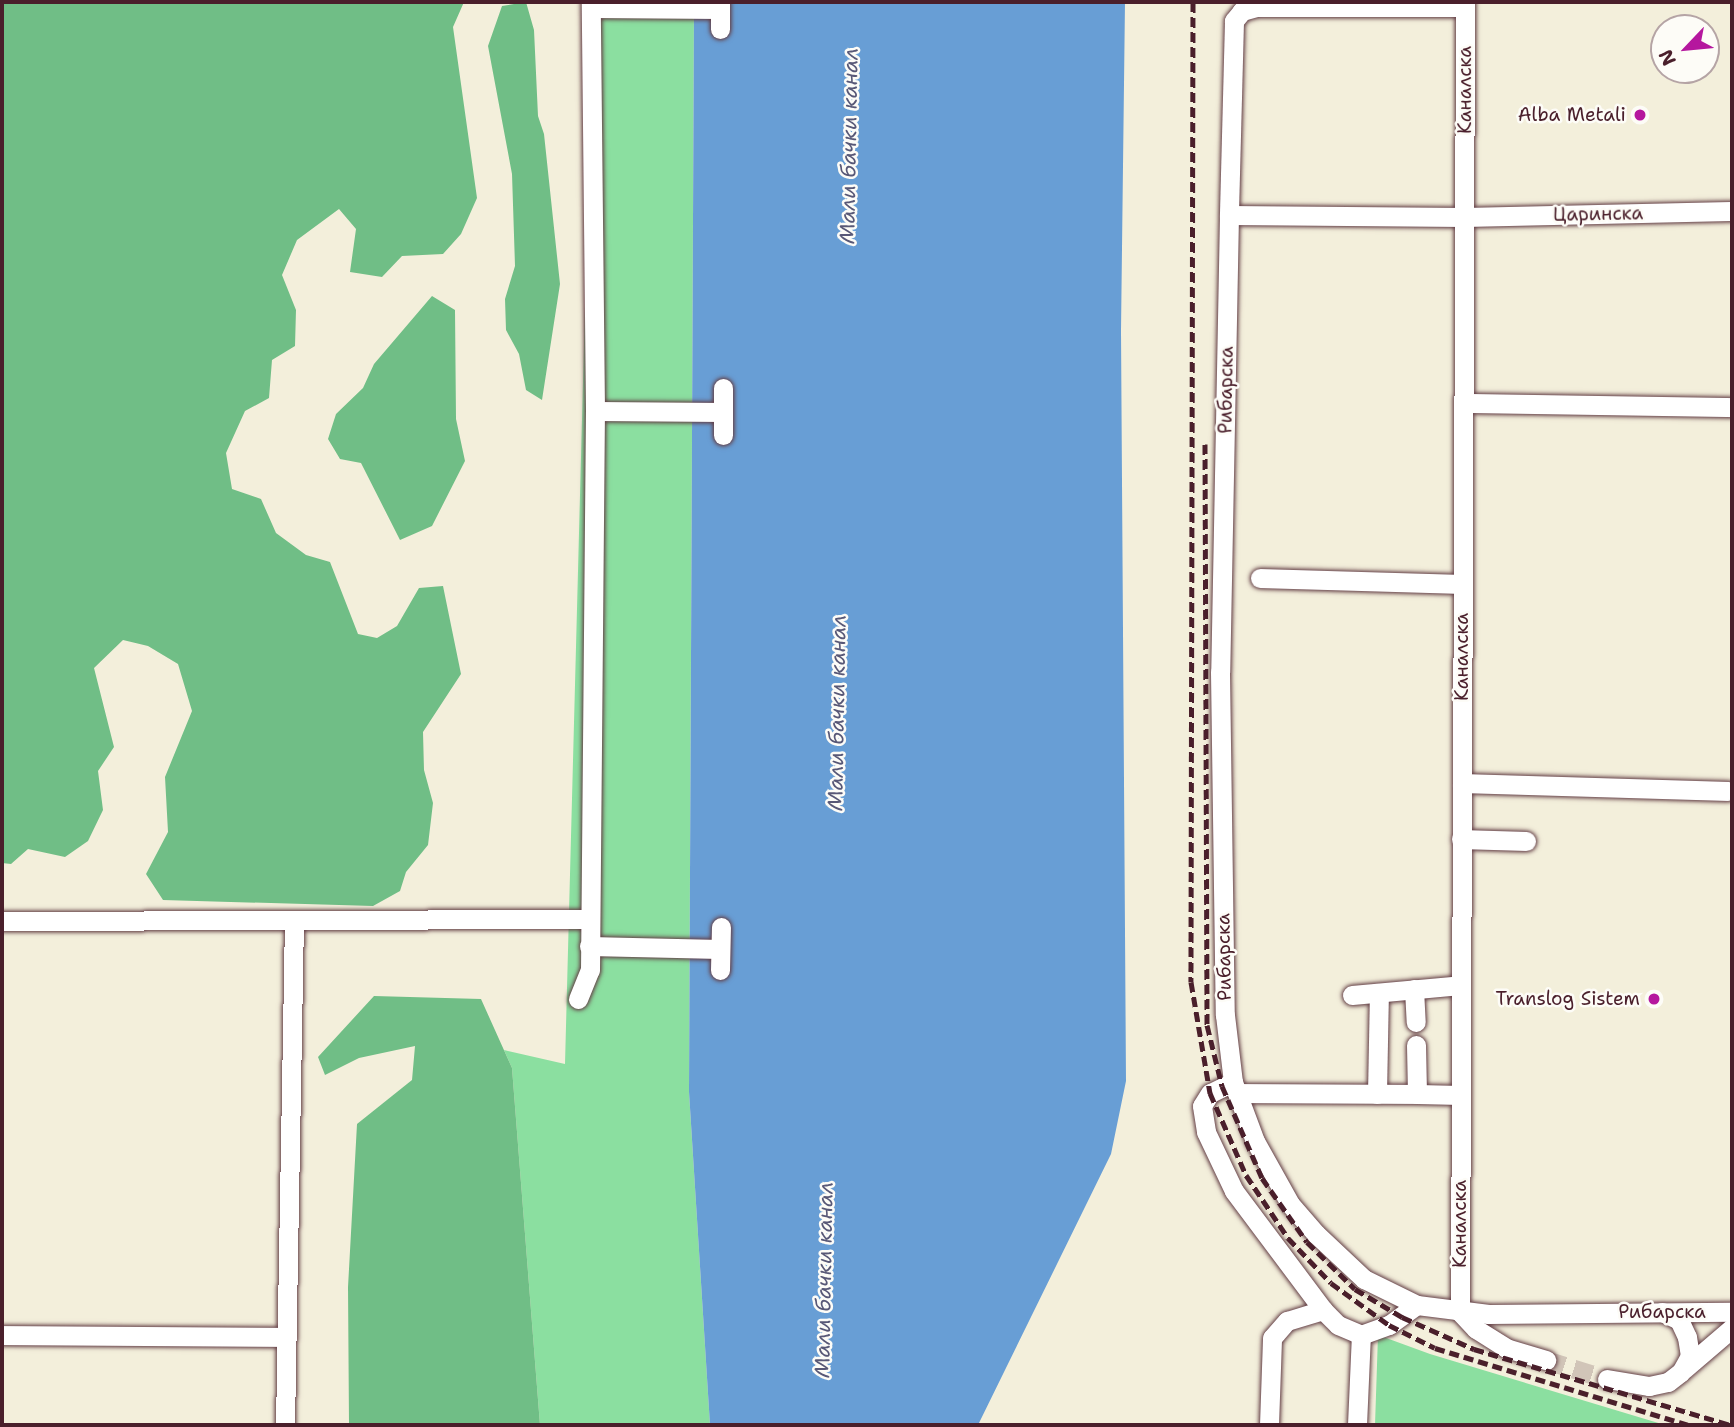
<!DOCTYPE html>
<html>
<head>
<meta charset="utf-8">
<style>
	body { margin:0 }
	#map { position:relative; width:1734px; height:1427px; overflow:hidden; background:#f3efdb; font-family:"Shantell Sans",sans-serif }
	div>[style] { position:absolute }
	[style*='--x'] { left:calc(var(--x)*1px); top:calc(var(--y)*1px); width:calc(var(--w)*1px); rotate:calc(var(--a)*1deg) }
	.green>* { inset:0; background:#8bdfa0 }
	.forest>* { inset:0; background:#70be86 }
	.water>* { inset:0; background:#689ed5 }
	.minor-tunnel>* { height:19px; margin-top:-9.5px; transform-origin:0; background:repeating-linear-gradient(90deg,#d1c5b8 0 19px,transparent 0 29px) }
	.roads { filter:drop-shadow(0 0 2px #633e45) drop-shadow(0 0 2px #633e45) }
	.minor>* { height:19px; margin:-9.5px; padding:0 9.5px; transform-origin:9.5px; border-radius:9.5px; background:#fff }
	.rail>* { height:5px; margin-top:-2.5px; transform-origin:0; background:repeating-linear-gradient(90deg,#4a1f2b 0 10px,transparent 0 15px) }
	.dots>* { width:19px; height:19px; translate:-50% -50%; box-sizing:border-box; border:4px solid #fdfcf7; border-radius:50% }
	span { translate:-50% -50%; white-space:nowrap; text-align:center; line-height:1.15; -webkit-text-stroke:5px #fdfcf7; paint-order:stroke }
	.street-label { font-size:19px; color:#4a1f2b }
	.poi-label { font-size:19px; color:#4a1f2b }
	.right { translate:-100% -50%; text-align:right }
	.water-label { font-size:21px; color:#585877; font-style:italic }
	.frame { position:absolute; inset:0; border:4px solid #4a1f2b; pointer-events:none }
	.north { position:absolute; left:1650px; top:14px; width:70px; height:70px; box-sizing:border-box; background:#fdfcf7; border:2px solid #b5a4a5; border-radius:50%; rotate:244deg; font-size:19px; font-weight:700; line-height:28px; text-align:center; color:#4a1f2b }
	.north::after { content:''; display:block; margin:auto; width:24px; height:32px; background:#b5179e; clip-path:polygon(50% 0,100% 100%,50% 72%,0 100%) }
</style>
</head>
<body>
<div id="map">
	<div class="green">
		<i style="clip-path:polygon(593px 2px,694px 2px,689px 1092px,710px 1425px,540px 1425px,512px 1068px,504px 1050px,565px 1064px)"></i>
		<i style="clip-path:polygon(1378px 1335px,1430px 1354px,1665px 1425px,1375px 1425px)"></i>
	</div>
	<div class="forest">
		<i style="clip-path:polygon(2px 2px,464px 2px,453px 27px,477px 198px,461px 234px,443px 254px,402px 256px,382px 277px,350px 272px,356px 229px,339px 209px,297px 240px,282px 275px,296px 310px,295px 346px,272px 360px,269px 398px,245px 411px,226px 453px,232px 489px,261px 499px,276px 533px,306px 555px,330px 562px,358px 634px,377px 638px,397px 626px,419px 588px,443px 586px,461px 674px,423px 732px,424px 770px,433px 803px,428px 845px,406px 872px,400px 891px,373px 906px,163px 900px,146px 874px,168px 832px,165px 777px,192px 711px,178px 664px,148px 646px,123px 640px,94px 668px,114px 747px,98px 771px,103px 810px,88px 841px,65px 857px,28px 849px,11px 864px,2px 863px)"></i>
		<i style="clip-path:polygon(526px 2px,534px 30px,538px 116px,544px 134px,560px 284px,542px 400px,526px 390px,519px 354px,506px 330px,505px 299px,515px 266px,512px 174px,488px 46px,502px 6px)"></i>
		<i style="clip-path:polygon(432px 296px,455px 310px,456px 419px,465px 461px,432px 526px,400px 540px,361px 463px,340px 459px,328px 439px,336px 414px,363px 388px,374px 364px)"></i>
		<i style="clip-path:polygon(374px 996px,481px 999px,512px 1068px,540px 1425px,349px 1425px,348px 1287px,357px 1124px,412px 1080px,415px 1046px,359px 1058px,325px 1075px,318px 1057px)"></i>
	</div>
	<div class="water">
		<i style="clip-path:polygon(694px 2px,1125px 2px,1121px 331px,1126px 1081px,1111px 1154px,978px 1425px,710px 1425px,689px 1092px)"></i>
	</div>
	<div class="minor-tunnel">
		<i style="--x:1546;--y:1360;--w:64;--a:17.3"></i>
	</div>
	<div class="roads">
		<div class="minor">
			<i style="--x:720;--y:2;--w:27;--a:90"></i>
			<i style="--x:1465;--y:7;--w:209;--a:180"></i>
			<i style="--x:1256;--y:7;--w:15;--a:164"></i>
			<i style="--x:1242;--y:11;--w:13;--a:129"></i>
			<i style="--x:1234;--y:21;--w:194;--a:91.5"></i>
			<i style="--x:1229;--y:215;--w:235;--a:0.5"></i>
			<i style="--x:1464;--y:217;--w:268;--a:-1.3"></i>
			<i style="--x:591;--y:8;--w:129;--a:0.4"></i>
			<i style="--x:1229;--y:215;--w:457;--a:91.1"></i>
			<i style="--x:1220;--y:672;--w:343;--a:89.2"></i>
			<i style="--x:1225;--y:1015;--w:67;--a:83.2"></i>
			<i style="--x:1233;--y:1082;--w:63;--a:69.6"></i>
			<i style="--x:1255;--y:1141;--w:72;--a:60.9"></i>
			<i style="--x:1290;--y:1204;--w:40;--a:49"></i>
			<i style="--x:1316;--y:1234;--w:66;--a:43.2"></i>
			<i style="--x:1364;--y:1279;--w:59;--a:26.1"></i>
			<i style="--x:1417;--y:1305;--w:72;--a:7.2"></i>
			<i style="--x:1488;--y:1314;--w:244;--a:-0.5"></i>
			<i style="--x:1464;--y:403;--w:268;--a:0.9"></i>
			<i style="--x:595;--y:411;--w:128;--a:0.4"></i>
			<i style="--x:723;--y:435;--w:47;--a:-90"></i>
			<i style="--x:1260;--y:578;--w:202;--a:1.7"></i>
			<i style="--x:1462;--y:783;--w:266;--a:1.7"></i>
			<i style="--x:1461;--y:839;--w:65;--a:1.8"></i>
			<i style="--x:2;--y:921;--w:586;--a:-0.2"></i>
			<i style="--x:589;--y:946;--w:131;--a:1.3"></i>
			<i style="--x:720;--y:970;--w:43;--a:-88.7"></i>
			<i style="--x:1414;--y:989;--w:33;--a:87"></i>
			<i style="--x:1352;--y:995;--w:109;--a:-5.2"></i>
			<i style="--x:578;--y:999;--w:31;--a:-68"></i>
			<i style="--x:590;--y:970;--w:559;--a:-89.49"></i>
			<i style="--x:595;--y:411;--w:409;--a:-90.6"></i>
			<i style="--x:1416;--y:1045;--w:49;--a:88.8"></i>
			<i style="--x:1417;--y:1094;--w:44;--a:1.3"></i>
			<i style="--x:1233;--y:1082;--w:25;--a:154"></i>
			<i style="--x:1210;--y:1093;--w:15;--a:122"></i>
			<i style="--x:1202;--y:1106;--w:26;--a:81"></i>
			<i style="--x:1206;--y:1132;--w:65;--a:64.6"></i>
			<i style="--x:1234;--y:1191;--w:149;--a:53.2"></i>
			<i style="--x:1323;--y:1310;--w:21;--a:45"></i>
			<i style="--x:1338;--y:1325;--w:25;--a:23"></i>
			<i style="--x:1361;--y:1335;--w:30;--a:-20"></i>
			<i style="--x:1389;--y:1325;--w:34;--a:-36"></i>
			<i style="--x:1237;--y:1093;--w:180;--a:0.3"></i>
			<i style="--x:1377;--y:1094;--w:101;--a:-88.9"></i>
			<i style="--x:1460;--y:1312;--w:1310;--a:-89.78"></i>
			<i style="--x:1460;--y:1312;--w:23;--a:47"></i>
			<i style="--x:1476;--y:1329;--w:36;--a:32"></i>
			<i style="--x:1506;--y:1348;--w:42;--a:16.7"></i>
			<i style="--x:2;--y:1335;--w:283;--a:0.4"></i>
			<i style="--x:1684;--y:1369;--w:63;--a:-40.5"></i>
			<i style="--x:1607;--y:1379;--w:43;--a:9.5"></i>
			<i style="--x:1649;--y:1386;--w:19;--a:-12"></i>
			<i style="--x:1668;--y:1382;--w:16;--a:-38"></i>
			<i style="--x:1681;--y:1372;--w:18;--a:-61"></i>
			<i style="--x:1690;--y:1356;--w:19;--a:-99"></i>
			<i style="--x:1687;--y:1337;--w:19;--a:-115"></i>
			<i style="--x:1679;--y:1320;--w:19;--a:-155"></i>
			<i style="--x:285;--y:1425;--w:504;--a:-88.98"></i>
			<i style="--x:1269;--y:1425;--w:87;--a:-88"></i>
			<i style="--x:1272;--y:1338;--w:23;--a:-49"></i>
			<i style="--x:1287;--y:1321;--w:38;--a:-17"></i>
			<i style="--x:1357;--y:1425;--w:90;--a:-87.5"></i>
		</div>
	</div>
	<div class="rail">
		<i style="--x:1193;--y:2;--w:980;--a:90.12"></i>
		<i style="--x:1191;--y:982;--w:113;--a:80.3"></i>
		<i style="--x:1210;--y:1093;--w:90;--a:66.3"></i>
		<i style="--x:1246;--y:1175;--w:76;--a:56.3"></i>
		<i style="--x:1288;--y:1238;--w:62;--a:46.3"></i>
		<i style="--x:1331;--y:1283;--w:72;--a:35.9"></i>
		<i style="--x:1389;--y:1325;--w:51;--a:26.6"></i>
		<i style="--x:1435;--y:1348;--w:264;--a:16.9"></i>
		<i style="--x:1205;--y:444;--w:581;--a:89.8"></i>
		<i style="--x:1207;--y:1025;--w:63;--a:76.2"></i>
		<i style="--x:1222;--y:1086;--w:100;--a:66.5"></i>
		<i style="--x:1262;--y:1178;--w:78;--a:54.9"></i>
		<i style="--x:1307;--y:1242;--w:67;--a:44.4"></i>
		<i style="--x:1355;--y:1289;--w:55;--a:30.8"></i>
		<i style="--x:1402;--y:1317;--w:79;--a:24"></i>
		<i style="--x:1474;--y:1349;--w:268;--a:16.5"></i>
	</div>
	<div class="dots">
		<i style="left:1640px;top:115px;background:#b5179e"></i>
		<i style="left:1654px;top:999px;background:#b5179e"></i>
	</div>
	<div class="street-label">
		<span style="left:1465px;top:90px;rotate:-90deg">Каналска</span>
		<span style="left:1598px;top:214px;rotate:-1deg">Царинска</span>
		<span style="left:1226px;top:390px;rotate:-89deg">Рибарска</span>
		<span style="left:1462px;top:657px;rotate:-90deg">Каналска</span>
		<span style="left:1224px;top:957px;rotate:-91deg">Рибарска</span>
		<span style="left:1460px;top:1224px;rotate:-90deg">Каналска</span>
		<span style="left:1662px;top:1312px">Рибарска</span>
	</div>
	<div class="poi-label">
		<span class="right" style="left:1626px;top:115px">Alba Metali</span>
		<span class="right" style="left:1640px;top:999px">Translog Sistem</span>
	</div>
	<div class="water-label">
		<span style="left:849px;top:146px;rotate:-89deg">Мали бачки канал</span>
		<span style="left:837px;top:713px;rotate:-89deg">Мали бачки канал</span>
		<span style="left:824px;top:1280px;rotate:-89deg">Мали бачки канал</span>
	</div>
	<div class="frame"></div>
	<div class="north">N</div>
</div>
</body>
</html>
